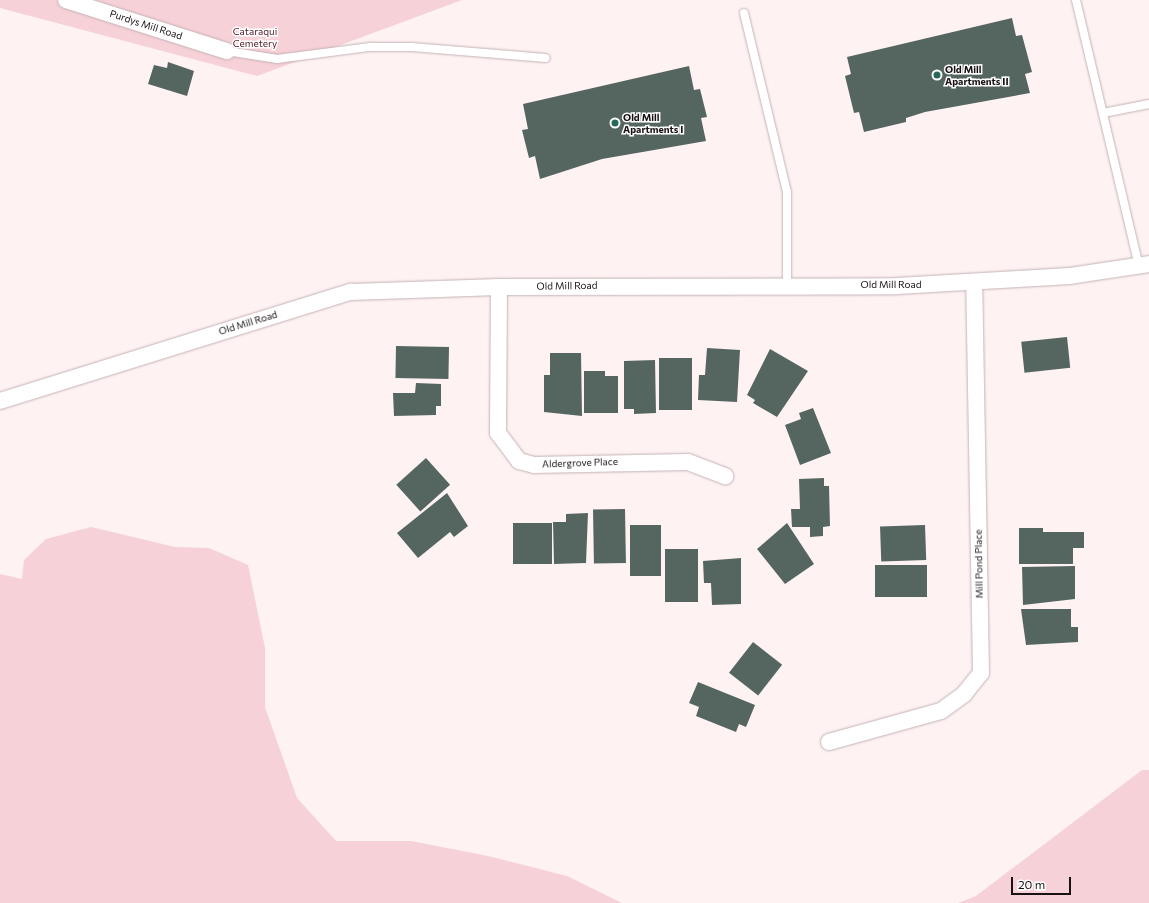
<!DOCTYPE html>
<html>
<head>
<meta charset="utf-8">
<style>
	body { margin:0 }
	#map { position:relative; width:1149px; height:903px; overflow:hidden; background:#fef2f3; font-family:Commissioner,sans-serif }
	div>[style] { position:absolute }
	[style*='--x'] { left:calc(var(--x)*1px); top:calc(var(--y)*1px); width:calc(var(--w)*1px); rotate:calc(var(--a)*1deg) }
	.green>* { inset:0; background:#f6d1d7 }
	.building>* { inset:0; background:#556661; transform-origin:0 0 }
	.roads { filter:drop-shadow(0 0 1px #c5b2b5) drop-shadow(0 0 1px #c5b2b5) }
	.lane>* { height:8px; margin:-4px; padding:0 4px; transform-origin:4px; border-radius:4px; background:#fff }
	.street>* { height:16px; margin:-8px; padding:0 8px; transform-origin:8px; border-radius:8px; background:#fff }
	.dots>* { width:11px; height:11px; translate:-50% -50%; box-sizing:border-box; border:2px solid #fff; border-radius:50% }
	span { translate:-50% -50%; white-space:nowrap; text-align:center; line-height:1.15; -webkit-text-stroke:3px #fff; paint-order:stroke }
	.street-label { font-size:10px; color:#191214 }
	.park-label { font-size:10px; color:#4d1a27 }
	.poi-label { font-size:10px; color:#191214; font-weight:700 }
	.left { translate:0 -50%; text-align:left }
	.scale { position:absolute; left:1011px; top:877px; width:60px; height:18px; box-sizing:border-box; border:2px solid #191214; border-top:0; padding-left:5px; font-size:12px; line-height:14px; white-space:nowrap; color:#191214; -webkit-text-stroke:3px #fff; paint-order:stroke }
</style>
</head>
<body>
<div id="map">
	<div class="green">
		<i style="clip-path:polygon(0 0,462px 0,257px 76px,0 8px)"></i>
		<i style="clip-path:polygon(91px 527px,175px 547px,209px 548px,248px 565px,265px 648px,265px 707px,297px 798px,336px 841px,411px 841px,488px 856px,567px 876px,622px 903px,0 903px,0 574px,22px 579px,24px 560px,46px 539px)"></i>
		<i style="clip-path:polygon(1142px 770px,1149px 770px,1149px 903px,958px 903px,976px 896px)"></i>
	</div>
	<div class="building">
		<i style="clip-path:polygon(1012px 18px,1016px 36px,1022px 35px,1032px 72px,1025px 74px,1030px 93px,925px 112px,906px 118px,906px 122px,864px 132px,859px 112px,854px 113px,845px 76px,851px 74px,847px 57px)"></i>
		<i style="clip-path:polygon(168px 62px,194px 71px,187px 96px,148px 84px,154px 65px,167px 68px)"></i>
		<i style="clip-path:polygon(689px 66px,694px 90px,700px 89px,707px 117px,701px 118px,706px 141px,602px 159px,540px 179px,535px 156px,529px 158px,522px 130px,528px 129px,523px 104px)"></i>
		<i style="left:1067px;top:337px;width:31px;height:46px;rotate:84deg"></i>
		<i style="left:396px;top:346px;width:53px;height:32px;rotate:1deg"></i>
		<i style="clip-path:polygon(707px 348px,740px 350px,737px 402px,698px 400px,699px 375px,705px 375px)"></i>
		<i style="clip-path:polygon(770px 349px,808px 371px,777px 417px,753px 403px,755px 400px,747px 395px)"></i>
		<i style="clip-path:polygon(550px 353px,581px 353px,582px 416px,544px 412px,544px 375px,550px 375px)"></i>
		<i style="left:659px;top:358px;width:33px;height:52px"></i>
		<i style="clip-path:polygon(655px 360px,656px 413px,634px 414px,634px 409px,624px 409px,624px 361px)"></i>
		<i style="clip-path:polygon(584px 371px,605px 371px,605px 376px,618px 376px,618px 413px,584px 413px)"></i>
		<i style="clip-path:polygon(416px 383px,441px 384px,441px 406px,436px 406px,436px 415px,394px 416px,393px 393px,415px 393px)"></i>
		<i style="clip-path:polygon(813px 408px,831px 453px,800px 465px,785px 425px,801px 419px,799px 413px)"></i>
		<i style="left:426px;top:458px;width:36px;height:40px;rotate:48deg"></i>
		<i style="clip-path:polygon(824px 478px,824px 486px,829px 486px,830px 526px,823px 527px,823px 536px,810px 537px,810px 527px,792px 527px,791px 509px,800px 509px,799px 479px)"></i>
		<i style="clip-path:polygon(447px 493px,468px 526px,454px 537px,450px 532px,418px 558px,397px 533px)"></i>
		<i style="left:625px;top:509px;width:54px;height:32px;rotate:89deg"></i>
		<i style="clip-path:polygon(588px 513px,586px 563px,554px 564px,553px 522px,566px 522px,566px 514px)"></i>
		<i style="left:513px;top:523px;width:39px;height:41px"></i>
		<i style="clip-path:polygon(787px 523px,814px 564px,785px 584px,757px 549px)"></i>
		<i style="left:630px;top:525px;width:31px;height:51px"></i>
		<i style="left:925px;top:525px;width:35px;height:45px;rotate:88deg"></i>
		<i style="clip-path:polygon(1019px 528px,1043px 528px,1043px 532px,1084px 532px,1084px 548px,1073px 548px,1073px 564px,1019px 564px)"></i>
		<i style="left:665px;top:549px;width:33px;height:53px"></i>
		<i style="clip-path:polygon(741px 558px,741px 604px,712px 605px,711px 583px,704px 583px,703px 561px)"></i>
		<i style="left:875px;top:565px;width:52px;height:32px"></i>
		<i style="clip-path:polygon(1075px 566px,1075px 599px,1023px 605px,1022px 567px)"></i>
		<i style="clip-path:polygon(1021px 609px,1071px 609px,1071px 627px,1078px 627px,1078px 642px,1026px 645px)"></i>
		<i style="left:753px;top:642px;width:37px;height:39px;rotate:38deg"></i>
		<i style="clip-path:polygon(698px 682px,755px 705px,746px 727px,739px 724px,736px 732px,696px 716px,699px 707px,689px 703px)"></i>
	</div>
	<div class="roads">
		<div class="lane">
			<i style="--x:1076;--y:0;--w:274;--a:76.7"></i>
			<i style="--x:744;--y:13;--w:184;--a:76.5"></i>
			<i style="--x:787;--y:192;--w:92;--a:90"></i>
			<i style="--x:227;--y:51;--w:51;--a:9.1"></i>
			<i style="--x:277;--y:59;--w:94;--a:-7.4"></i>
			<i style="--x:370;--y:47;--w:42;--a:0"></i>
			<i style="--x:412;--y:47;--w:134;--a:4.7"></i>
			<i style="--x:1103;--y:113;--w:47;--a:-11.1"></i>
		</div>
		<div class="street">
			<i style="--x:66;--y:0;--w:169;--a:17.6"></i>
			<i style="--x:499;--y:287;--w:146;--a:90.4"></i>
			<i style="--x:498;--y:433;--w:35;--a:53"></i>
			<i style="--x:519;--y:461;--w:16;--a:15"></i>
			<i style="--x:534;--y:465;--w:154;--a:-1.1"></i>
			<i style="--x:688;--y:462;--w:40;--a:21"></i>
			<i style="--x:0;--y:401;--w:368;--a:-17.3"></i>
			<i style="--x:351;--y:292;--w:148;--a:-1.9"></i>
			<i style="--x:499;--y:287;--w:398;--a:-0.1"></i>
			<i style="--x:897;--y:286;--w:173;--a:-3.3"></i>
			<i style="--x:1070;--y:276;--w:80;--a:-8.6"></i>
			<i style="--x:829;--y:742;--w:116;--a:-15.5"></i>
			<i style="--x:941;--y:711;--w:29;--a:-36"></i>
			<i style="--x:964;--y:694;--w:27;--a:-51"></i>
			<i style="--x:981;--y:673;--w:390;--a:-91"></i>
		</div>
	</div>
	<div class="dots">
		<i style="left:937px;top:75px;background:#26695b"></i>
		<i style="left:615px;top:123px;background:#26695b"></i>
	</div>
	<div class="street-label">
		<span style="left:146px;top:25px;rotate:18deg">Purdys Mill Road</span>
		<span style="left:891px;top:285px">Old Mill Road</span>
		<span style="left:567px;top:286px;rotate:-1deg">Old Mill Road</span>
		<span style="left:248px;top:323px;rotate:-17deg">Old Mill Road</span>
		<span style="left:580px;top:463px;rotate:-2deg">Aldergrove Place</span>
		<span style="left:979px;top:564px;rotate:-91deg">Mill Pond Place</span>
	</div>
	<div class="park-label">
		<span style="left:255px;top:37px">Cataraqui<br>Cemetery</span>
	</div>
	<div class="poi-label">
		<span class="left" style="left:945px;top:75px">Old Mill<br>Apartments II</span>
		<span class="left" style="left:623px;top:123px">Old Mill<br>Apartments I</span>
	</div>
	<div class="scale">20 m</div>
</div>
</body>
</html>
